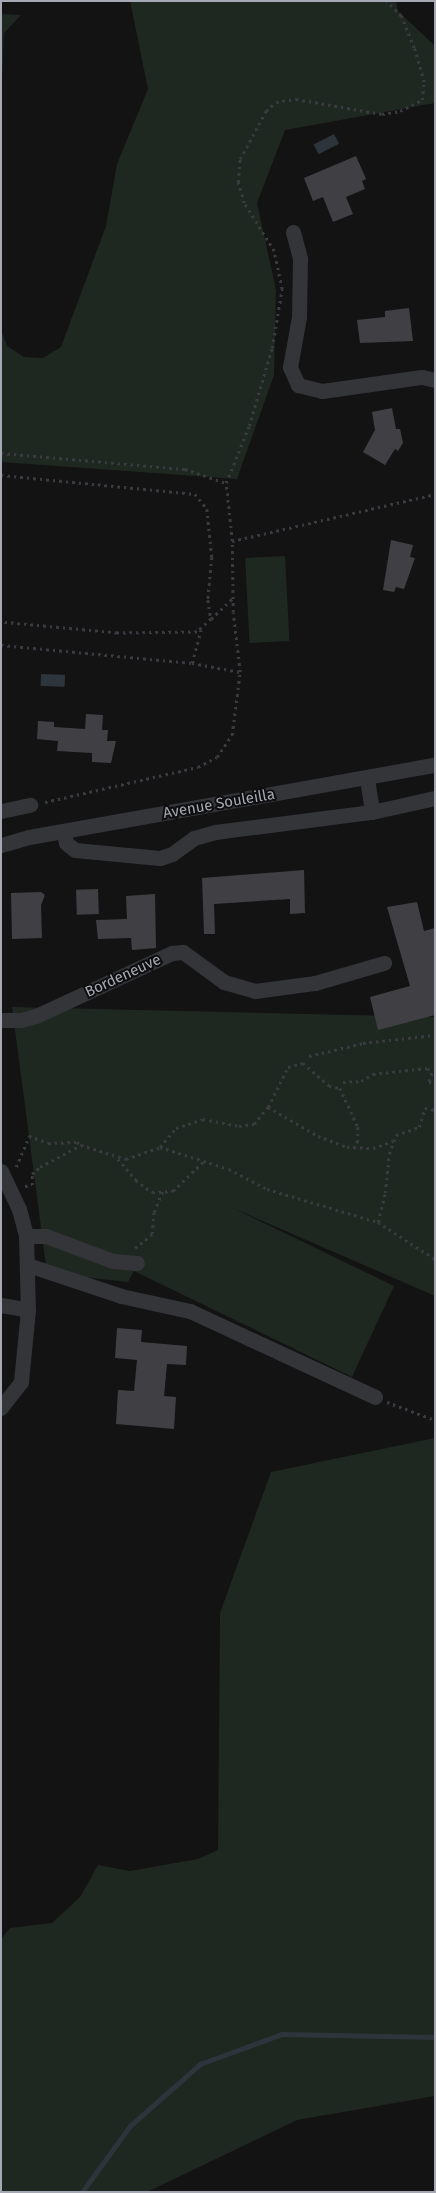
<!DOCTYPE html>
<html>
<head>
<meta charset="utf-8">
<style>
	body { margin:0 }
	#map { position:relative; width:436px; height:2193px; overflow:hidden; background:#131314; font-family:"Fira Sans",sans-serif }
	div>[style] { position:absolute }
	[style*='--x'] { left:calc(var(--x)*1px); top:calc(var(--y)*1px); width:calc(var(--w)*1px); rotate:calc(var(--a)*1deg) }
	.green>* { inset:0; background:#1f2721; transform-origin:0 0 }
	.water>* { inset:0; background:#2d343c; transform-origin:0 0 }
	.stream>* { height:4.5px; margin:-2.25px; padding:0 2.25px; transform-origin:2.25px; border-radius:2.25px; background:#2d343c }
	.building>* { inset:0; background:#404044; transform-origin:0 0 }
	.path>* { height:2.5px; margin-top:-1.25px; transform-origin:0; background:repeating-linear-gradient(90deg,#3a3b40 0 2.5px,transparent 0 6.5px) }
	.minor>* { height:15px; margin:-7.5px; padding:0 7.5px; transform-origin:7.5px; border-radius:7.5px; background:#343539 }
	span { translate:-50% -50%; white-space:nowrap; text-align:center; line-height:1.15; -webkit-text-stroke:4px #0e0e0f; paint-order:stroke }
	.street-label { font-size:15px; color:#a6a9b4 }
	.frame { position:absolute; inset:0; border:2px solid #a6a9b4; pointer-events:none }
</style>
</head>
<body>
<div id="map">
	<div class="green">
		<i style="clip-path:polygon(130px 1px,396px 1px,398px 11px,435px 46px,435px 103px,285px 130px,257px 203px,276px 290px,274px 375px,237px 479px,1px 462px,1px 330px,7px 346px,24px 357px,43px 358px,61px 347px,106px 226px,117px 164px,148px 89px)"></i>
		<i style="clip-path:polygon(1px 14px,21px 15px,4px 33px,1px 103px)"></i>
		<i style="left:285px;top:556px;width:85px;height:40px;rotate:87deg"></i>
		<i style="clip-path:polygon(12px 1007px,435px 1017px,435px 1296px,233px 1208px,394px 1286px,352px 1377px,134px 1271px,128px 1282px,47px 1273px)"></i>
		<i style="clip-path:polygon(435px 1438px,435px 2096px,297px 2120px,147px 2192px,1px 2192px,1px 1939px,10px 1928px,52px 1923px,80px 1897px,98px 1865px,130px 1871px,198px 1859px,218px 1850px,220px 1613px,271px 1472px)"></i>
	</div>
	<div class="water">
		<i style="left:334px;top:134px;width:11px;height:23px;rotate:63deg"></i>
		<i style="left:41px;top:674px;width:24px;height:12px;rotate:2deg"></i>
	</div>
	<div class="stream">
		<i style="--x:82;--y:2192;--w:82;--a:-54"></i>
		<i style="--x:130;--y:2126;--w:94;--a:-41.5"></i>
		<i style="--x:200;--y:2064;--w:87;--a:-20.1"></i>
		<i style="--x:282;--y:2034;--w:153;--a:1.1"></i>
	</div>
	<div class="building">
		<i style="clip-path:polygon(356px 156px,366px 179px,362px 181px,365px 189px,346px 197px,353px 214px,333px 222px,323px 197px,313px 201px,304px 178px)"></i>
		<i style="clip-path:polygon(409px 308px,413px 341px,360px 343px,357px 320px,385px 317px,385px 311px)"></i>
		<i style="clip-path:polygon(392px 408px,396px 429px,400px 429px,403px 443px,398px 451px,395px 449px,385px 465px,363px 452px,375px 430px,372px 412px)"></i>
		<i style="clip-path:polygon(391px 540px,413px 545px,410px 557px,415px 558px,404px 589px,396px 587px,394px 592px,383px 590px)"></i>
		<i style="clip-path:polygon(86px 714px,103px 715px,102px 730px,108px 730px,107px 741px,116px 741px,111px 763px,92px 762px,92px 753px,57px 751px,58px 741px,37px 739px,38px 721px,54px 722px,54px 727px,85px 729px)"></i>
		<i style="clip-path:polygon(304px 870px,305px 913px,290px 914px,290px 899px,214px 904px,215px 934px,204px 934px,202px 878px)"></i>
		<i style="left:98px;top:889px;width:25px;height:22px;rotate:88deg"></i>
		<i style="clip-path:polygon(41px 892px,45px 895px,41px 905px,42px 938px,12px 939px,11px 893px)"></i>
		<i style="clip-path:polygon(155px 894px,156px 948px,132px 950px,131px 938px,98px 939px,96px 920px,127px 919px,126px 896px)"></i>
		<i style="clip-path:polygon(417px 902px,424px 931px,435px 928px,435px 1015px,378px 1030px,370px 997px,410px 986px,387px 907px)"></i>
		<i style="clip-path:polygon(117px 1328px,142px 1330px,141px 1342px,187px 1346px,186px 1365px,167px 1364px,164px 1396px,176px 1397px,174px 1429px,116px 1424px,118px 1390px,134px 1391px,137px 1360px,115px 1358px)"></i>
	</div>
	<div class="path">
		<i style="--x:1;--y:453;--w:185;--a:5"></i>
		<i style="--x:185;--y:469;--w:43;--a:18.9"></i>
		<i style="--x:1;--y:475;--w:195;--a:5.6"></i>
		<i style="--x:195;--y:494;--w:19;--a:51"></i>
		<i style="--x:207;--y:509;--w:48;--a:84.1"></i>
		<i style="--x:212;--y:557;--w:43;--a:95.3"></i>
		<i style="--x:208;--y:600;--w:19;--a:81"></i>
		<i style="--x:211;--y:619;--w:19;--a:137"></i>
		<i style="--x:197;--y:632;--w:80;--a:179.3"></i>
		<i style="--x:117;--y:633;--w:117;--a:-174.6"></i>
		<i style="--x:232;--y:541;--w:58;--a:-95.9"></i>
		<i style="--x:226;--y:483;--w:61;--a:-68"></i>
		<i style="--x:249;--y:426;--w:81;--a:-73.6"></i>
		<i style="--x:272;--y:348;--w:60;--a:-80.4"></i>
		<i style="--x:282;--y:289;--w:39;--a:-102"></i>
		<i style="--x:274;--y:251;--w:57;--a:-122"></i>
		<i style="--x:244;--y:203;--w:22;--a:-106"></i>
		<i style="--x:238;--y:182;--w:23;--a:-85"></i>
		<i style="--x:240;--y:159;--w:55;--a:-61.6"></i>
		<i style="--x:266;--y:111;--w:13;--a:-42"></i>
		<i style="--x:276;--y:102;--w:20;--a:-9"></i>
		<i style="--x:296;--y:99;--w:87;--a:9.9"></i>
		<i style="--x:382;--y:114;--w:18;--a:-9"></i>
		<i style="--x:400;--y:111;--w:25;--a:-27"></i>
		<i style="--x:422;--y:100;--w:18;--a:-84"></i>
		<i style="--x:424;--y:82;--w:35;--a:-106"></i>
		<i style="--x:414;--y:48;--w:35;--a:-112"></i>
		<i style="--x:401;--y:16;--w:21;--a:-135"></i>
		<i style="--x:211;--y:619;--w:30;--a:-44"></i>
		<i style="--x:1;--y:645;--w:192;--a:5.4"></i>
		<i style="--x:192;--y:663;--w:49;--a:10.6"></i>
		<i style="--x:192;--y:663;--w:34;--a:-75"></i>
		<i style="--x:45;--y:802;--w:157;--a:-12.9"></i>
		<i style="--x:198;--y:767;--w:21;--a:-28"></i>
		<i style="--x:217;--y:757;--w:27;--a:-56"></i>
		<i style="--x:232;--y:735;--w:64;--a:-82.8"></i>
		<i style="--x:240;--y:672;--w:60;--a:-96.7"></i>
		<i style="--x:233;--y:612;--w:71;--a:-90.8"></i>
		<i style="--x:232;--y:541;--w:208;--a:-13"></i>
		<i style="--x:309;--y:1056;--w:56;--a:-13.5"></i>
		<i style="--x:363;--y:1043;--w:72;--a:-6.3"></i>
		<i style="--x:343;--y:1082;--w:18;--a:-3"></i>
		<i style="--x:361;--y:1081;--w:14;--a:-30"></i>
		<i style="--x:373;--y:1074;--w:55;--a:-6.2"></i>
		<i style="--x:428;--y:1068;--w:6;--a:51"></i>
		<i style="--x:432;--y:1073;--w:9;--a:108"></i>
		<i style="--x:429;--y:1082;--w:6;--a:9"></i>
		<i style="--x:268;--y:1107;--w:58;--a:30.1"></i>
		<i style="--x:318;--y:1136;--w:31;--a:21"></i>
		<i style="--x:347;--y:1147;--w:26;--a:2"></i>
		<i style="--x:373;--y:1148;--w:21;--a:-19"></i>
		<i style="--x:160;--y:1147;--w:72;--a:17.7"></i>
		<i style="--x:229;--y:1169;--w:43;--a:27.8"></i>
		<i style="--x:267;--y:1189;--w:116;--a:16.6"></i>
		<i style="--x:378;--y:1222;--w:68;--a:33"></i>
		<i style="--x:118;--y:1159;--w:28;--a:49"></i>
		<i style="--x:136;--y:1180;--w:20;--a:37"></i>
		<i style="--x:152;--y:1192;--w:21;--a:-3"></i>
		<i style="--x:173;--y:1191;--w:45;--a:-44.1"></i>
		<i style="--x:16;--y:1167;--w:34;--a:-67"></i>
		<i style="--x:29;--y:1136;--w:20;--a:20"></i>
		<i style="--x:48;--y:1143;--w:29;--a:-2"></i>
		<i style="--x:77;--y:1142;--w:5;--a:37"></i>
		<i style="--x:25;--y:1186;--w:7;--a:-8"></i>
		<i style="--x:32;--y:1185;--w:11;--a:-90"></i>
		<i style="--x:32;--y:1174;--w:11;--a:-41"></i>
		<i style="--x:40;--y:1167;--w:47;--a:-28.2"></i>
		<i style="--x:81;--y:1145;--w:47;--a:17.3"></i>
		<i style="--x:126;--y:1159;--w:36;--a:-19"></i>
		<i style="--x:160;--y:1147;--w:25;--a:-50"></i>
		<i style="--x:176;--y:1128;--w:28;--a:-18"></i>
		<i style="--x:203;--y:1119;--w:37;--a:11"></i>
		<i style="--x:239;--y:1126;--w:15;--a:-8"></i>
		<i style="--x:254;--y:1124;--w:22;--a:-51"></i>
		<i style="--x:268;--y:1107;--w:45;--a:-63.4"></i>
		<i style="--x:288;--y:1067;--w:16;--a:-15"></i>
		<i style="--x:303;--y:1063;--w:35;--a:41"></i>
		<i style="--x:329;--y:1086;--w:11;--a:10"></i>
		<i style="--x:340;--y:1088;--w:43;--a:65.2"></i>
		<i style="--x:358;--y:1127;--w:14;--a:90"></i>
		<i style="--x:358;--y:1141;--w:8;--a:120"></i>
		<i style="--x:378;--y:1222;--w:30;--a:-76"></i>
		<i style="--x:385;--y:1193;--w:39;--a:-84"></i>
		<i style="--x:389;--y:1154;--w:20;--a:-70"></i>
		<i style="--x:396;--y:1135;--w:24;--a:-19"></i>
		<i style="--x:419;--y:1127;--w:20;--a:-72"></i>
		<i style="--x:425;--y:1108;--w:10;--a:11"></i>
		<i style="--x:135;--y:1248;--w:22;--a:-39"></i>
		<i style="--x:152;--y:1234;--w:22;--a:-85"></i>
		<i style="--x:154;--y:1212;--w:22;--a:-68"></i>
		<i style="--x:387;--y:1402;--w:51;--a:20.6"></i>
	</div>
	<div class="minor">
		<i style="--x:293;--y:232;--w:28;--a:75"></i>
		<i style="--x:300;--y:259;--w:58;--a:91"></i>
		<i style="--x:299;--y:317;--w:51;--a:100.2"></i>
		<i style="--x:290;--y:367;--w:20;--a:66"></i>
		<i style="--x:298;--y:385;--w:25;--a:14"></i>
		<i style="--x:322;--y:391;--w:101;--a:-8"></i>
		<i style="--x:422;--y:377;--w:13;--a:13"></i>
		<i style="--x:367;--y:779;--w:33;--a:81"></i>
		<i style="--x:1;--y:811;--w:30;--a:-12"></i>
		<i style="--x:64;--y:832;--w:11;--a:80"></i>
		<i style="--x:66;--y:843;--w:11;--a:38"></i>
		<i style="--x:75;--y:850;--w:85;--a:5.4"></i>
		<i style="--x:160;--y:858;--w:13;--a:-18"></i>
		<i style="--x:172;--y:854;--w:27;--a:-36"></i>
		<i style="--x:194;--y:838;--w:22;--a:-16"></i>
		<i style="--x:215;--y:832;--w:158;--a:-7.3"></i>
		<i style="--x:372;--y:812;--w:65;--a:-12.5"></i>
		<i style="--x:1;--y:845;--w:29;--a:-16"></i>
		<i style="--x:29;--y:837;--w:412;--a:-10.1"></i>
		<i style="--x:1;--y:1020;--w:20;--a:0"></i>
		<i style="--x:21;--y:1020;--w:16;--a:-15"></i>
		<i style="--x:36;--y:1016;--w:150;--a:-24.9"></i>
		<i style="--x:172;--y:953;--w:11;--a:-5"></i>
		<i style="--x:183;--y:952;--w:51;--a:36.2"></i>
		<i style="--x:224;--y:982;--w:32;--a:16"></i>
		<i style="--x:255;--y:991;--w:61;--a:-7.6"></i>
		<i style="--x:315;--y:983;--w:72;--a:-16.2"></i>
		<i style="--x:1;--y:1171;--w:42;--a:64.7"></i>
		<i style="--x:19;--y:1209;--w:28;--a:75"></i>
		<i style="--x:26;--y:1236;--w:74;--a:88.5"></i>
		<i style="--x:28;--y:1310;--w:72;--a:95.6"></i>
		<i style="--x:21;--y:1382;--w:33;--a:128"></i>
		<i style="--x:26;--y:1236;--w:20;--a:0"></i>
		<i style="--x:46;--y:1236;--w:72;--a:20.5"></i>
		<i style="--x:113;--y:1261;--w:24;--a:5"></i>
		<i style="--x:28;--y:1265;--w:98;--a:18.4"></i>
		<i style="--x:121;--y:1296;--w:71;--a:12.3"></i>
		<i style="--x:190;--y:1311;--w:204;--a:24.9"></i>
		<i style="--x:1;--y:1305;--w:27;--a:10"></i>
	</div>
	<div class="street-label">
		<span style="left:219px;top:804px;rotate:-10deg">Avenue Souleilla</span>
		<span style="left:123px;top:976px;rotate:-25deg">Bordeneuve</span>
	</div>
	<div class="frame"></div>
</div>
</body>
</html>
